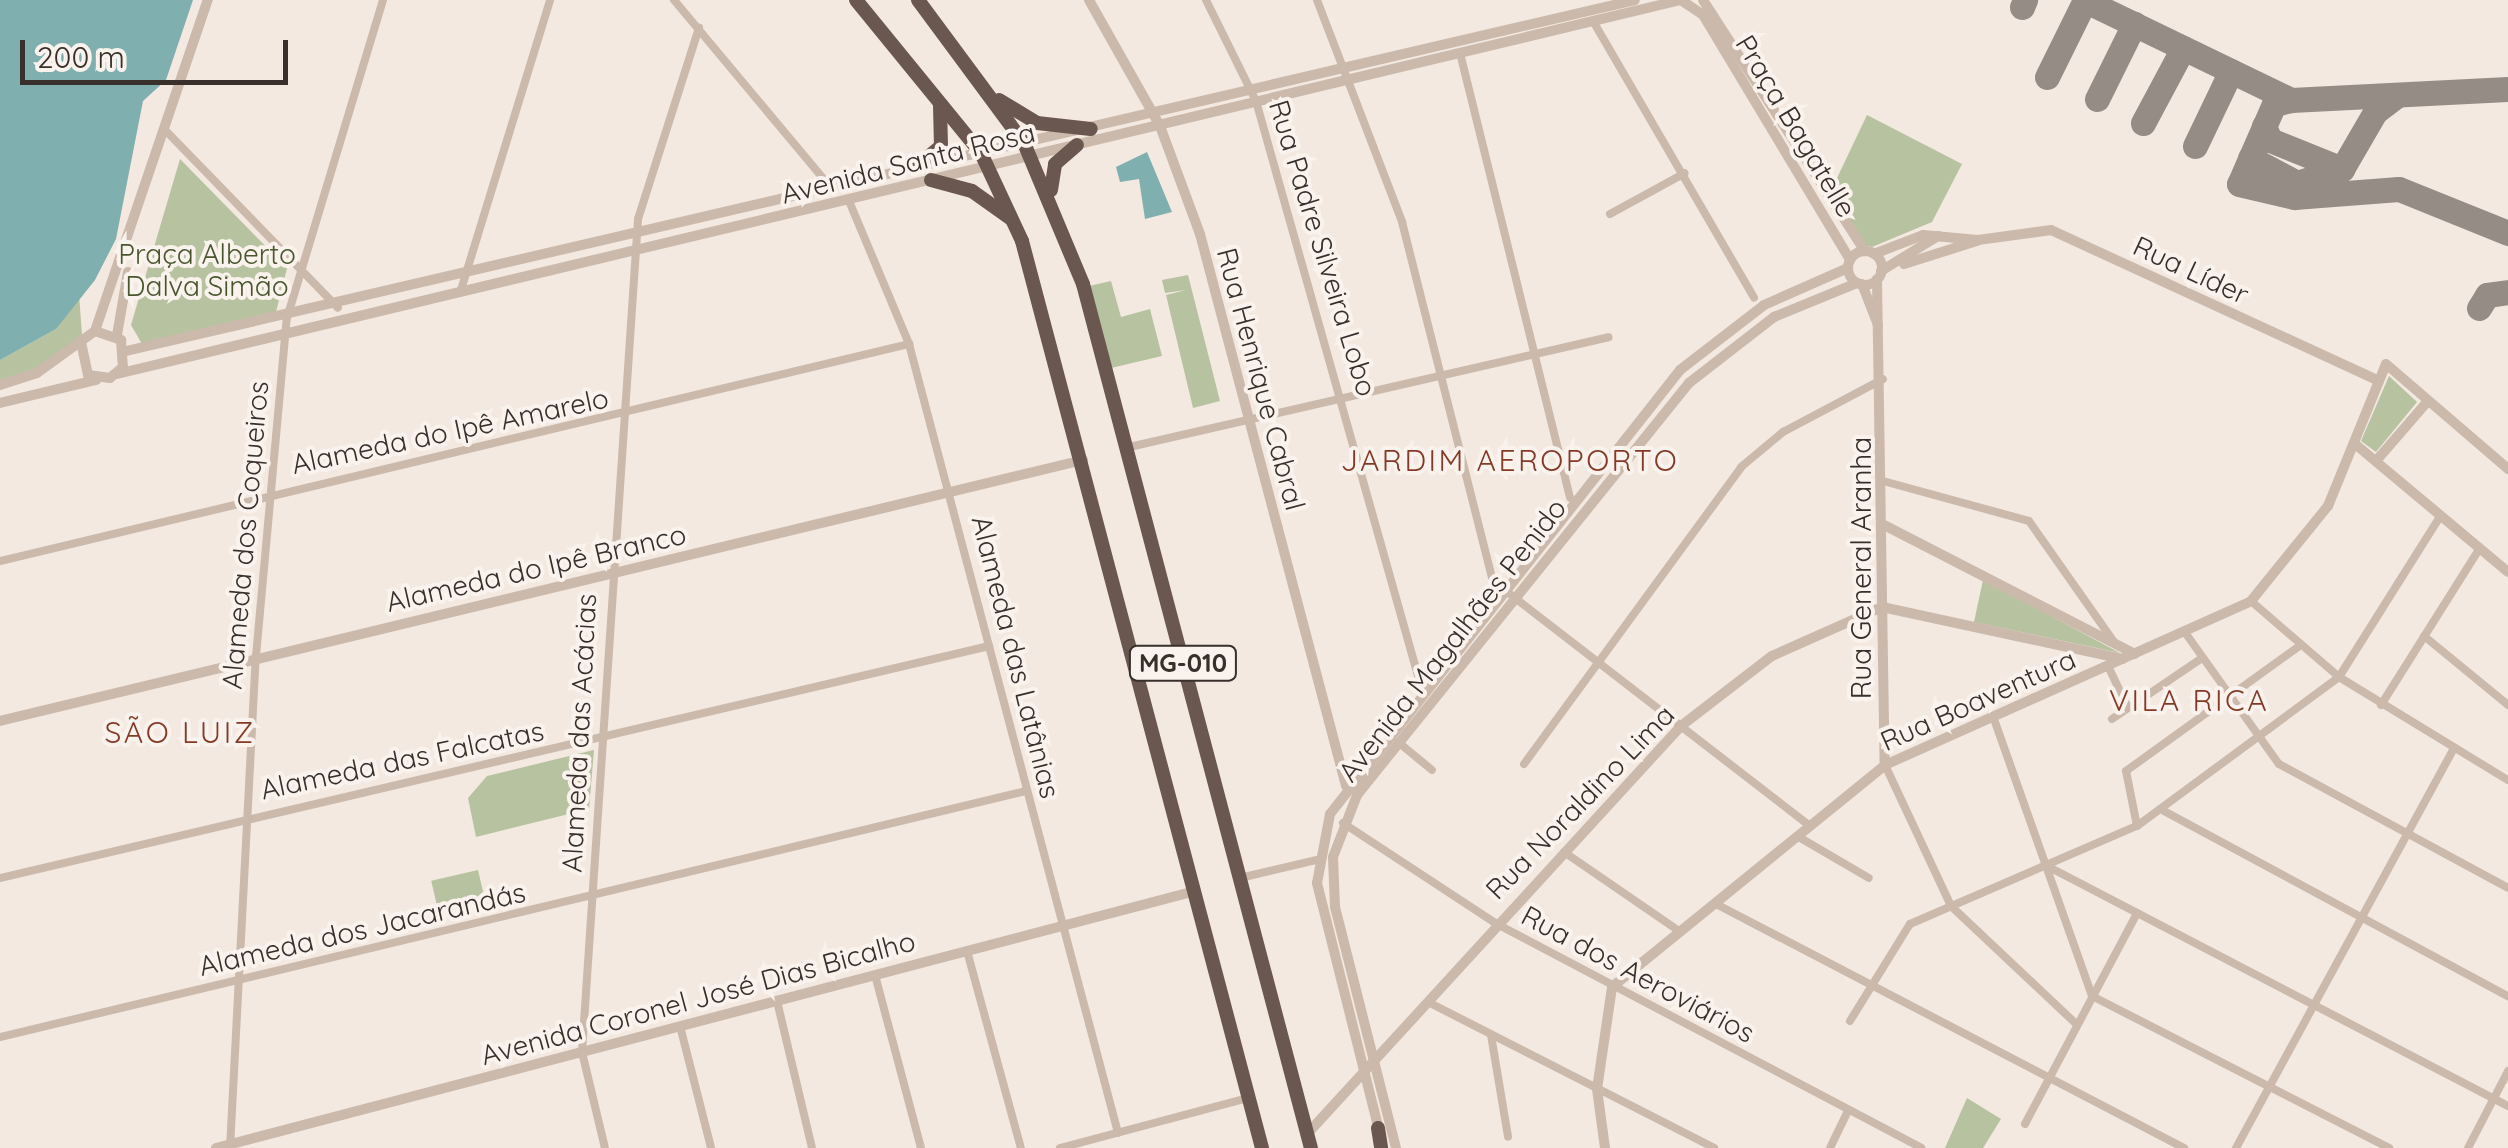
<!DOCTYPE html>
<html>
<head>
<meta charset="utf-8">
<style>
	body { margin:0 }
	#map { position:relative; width:2508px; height:1148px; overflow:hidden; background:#f3e9e0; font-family:Quicksand,sans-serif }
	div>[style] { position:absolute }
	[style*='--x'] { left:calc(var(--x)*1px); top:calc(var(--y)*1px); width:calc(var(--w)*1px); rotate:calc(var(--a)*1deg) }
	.green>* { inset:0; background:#b7c2a0; transform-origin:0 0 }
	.water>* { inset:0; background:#7fafaf }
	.taxiway>* { height:25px; margin:-12.5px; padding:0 12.5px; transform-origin:12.5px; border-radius:12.5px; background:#968c86 }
	.minor>* { height:8px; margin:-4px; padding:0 4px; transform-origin:4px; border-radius:4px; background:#cbb9ac }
	.tertiary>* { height:10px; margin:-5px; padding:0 5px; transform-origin:5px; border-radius:5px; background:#cbb9ac }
	.tertiary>.ring { margin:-5px; padding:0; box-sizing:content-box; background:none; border:10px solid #cbb9ac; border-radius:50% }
	.trunk>* { height:14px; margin:-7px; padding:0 7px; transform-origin:7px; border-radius:7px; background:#6a574f }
	span { translate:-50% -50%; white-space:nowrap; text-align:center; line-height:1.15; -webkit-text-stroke:8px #faf3ed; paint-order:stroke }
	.shield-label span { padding:2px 8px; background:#faf3ed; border:2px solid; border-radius:8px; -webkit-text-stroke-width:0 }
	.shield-label { font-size:25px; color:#392f2b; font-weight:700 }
	.street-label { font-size:28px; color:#392f2b }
	.park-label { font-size:28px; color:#49572f }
	.neighbourhood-label { font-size:30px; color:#863925; letter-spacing:2.5px }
	.scale { position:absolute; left:20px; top:40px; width:268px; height:45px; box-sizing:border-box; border:5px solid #392f2b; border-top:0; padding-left:12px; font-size:30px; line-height:35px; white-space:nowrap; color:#392f2b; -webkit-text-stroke:8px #faf3ed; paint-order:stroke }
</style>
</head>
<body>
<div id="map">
	<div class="green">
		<i style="clip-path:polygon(1867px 115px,1962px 164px,1932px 222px,1872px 247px,1858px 244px,1828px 197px)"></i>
		<i style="clip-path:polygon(180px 159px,287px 268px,276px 312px,142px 344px,131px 325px)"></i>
		<i style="clip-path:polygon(1188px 275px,1220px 401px,1193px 408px,1166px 295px,1186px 290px,1165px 293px,1162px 280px)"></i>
		<i style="clip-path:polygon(1111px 281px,1121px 317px,1150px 309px,1162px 356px,1111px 368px,1089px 286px)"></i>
		<i style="clip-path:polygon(79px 294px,82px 335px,61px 358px,0 384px,0 360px,56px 329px)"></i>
		<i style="clip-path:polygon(2389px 376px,2417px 402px,2376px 452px,2361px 441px)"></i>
		<i style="clip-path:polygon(1983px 580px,2120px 653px,1974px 622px)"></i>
		<i style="clip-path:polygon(594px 750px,589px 809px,476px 837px,468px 798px,487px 776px)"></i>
		<i style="left:478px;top:870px;width:27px;height:48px;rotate:77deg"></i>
		<i style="clip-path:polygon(1967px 1098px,2001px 1119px,1983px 1148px,1945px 1148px)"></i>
	</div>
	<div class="water">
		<i style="clip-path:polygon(0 0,193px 0,166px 80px,143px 101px,116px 239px,95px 280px,56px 329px,0 360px)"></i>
		<i style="clip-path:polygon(1147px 152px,1172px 212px,1145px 219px,1139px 179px,1120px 182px,1116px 167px)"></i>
	</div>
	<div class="taxiway">
		<i style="--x:2084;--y:0;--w:230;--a:25.8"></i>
		<i style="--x:2291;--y:100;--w:217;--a:-2.9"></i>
		<i style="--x:2022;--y:7;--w:8;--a:-67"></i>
		<i style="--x:2047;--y:77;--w:86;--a:-63.7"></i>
		<i style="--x:2097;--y:99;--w:84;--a:-63.7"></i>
		<i style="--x:2291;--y:100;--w:17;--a:167"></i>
		<i style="--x:2274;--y:104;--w:87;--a:113.6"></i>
		<i style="--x:2239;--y:184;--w:57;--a:13.3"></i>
		<i style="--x:2294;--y:197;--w:105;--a:-4.4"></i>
		<i style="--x:2399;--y:189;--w:118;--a:22"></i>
		<i style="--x:2143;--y:123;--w:85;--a:-61.9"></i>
		<i style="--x:2264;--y:126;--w:15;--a:67"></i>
		<i style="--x:2270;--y:140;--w:78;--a:21.9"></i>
		<i style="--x:2195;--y:146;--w:83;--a:-64.4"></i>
		<i style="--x:2250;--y:158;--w:53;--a:28"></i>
		<i style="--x:2297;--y:183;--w:47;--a:-17.3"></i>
		<i style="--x:2342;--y:169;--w:66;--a:-59.9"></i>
		<i style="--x:2375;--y:112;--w:26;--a:-37"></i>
		<i style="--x:2479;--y:308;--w:15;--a:-58"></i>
		<i style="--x:2487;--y:295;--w:21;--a:-8"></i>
	</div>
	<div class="minor">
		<i style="--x:674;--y:0;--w:245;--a:50.1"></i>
		<i style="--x:1206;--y:0;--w:113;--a:63.7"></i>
		<i style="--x:1256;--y:101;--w:612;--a:74.26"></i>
		<i style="--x:1317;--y:0;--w:238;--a:69"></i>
		<i style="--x:1402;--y:222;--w:370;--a:75.8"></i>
		<i style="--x:1493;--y:581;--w:401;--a:37.7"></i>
		<i style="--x:1593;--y:21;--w:320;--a:59.8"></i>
		<i style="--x:1460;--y:53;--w:458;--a:76.1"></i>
		<i style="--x:167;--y:132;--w:245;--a:45.8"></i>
		<i style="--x:849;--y:201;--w:155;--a:67.2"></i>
		<i style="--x:909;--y:344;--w:816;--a:75.16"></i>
		<i style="--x:1610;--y:214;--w:85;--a:-28.7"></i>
		<i style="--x:460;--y:293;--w:307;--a:-72.9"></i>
		<i style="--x:1125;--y:448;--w:496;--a:-12.9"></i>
		<i style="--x:1883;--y:481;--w:151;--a:15.3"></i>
		<i style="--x:2029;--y:521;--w:148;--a:54.9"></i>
		<i style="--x:0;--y:561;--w:935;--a:-13.43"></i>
		<i style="--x:2251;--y:601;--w:116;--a:40.8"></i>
		<i style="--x:2339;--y:677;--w:198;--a:31.4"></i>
		<i style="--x:2184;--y:631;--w:163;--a:54.5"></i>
		<i style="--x:2279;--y:764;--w:260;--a:28.4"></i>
		<i style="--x:2424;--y:636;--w:109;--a:39.4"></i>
		<i style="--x:2108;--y:666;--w:44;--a:64.6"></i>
		<i style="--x:2381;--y:705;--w:186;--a:-57.8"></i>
		<i style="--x:1994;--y:719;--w:294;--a:70.5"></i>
		<i style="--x:2092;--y:996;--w:334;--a:27.1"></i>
		<i style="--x:2112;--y:719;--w:109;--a:-34.1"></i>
		<i style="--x:1398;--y:742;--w:44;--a:39.5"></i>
		<i style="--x:1524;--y:764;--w:368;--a:-53.8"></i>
		<i style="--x:1741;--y:467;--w:55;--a:-39.8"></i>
		<i style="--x:1783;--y:432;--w:113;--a:-27.9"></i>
		<i style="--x:1885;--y:765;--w:156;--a:64.9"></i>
		<i style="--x:1951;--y:906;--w:172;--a:43.3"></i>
		<i style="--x:2164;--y:811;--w:391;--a:28.3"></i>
		<i style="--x:1343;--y:823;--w:182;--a:33.3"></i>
		<i style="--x:1495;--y:923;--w:482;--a:27.8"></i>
		<i style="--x:2137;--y:826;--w:56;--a:-101.3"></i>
		<i style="--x:2126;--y:771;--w:216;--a:-35.8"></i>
		<i style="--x:1797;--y:836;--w:83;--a:30.3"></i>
		<i style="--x:1564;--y:852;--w:140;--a:34.5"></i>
		<i style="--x:2047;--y:866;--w:520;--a:27.5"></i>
		<i style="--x:0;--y:878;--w:1016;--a:-13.2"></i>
		<i style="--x:1240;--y:878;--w:78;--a:-13.3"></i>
		<i style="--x:1716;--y:904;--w:528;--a:27.54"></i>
		<i style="--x:967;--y:951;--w:204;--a:74.7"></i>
		<i style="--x:875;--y:975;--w:179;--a:75.1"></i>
		<i style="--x:777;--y:1001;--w:151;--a:76.6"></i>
		<i style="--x:1428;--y:1002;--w:321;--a:27"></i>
		<i style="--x:1850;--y:1021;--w:114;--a:-58.3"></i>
		<i style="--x:1910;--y:924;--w:247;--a:-23.4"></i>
		<i style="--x:2137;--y:826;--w:251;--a:-36.4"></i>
		<i style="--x:2339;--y:677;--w:191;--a:-57.8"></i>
		<i style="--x:680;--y:1026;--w:126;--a:75.7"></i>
		<i style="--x:1491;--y:1035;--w:103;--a:80.5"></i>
		<i style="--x:0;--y:1037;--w:1055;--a:-13.48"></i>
		<i style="--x:2025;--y:1124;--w:239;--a:-62"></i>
		<i style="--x:230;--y:1148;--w:493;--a:-87"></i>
		<i style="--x:256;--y:656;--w:339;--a:-84.8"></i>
		<i style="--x:287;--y:318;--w:332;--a:-73.2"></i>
		<i style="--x:605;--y:1148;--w:99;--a:-103.5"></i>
		<i style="--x:582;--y:1052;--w:835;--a:-86.15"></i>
		<i style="--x:638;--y:219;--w:201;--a:-72.3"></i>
		<i style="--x:1060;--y:1148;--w:195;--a:-14.9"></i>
		<i style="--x:1830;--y:1148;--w:41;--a:-64.1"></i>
		<i style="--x:2236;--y:1148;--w:456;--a:-61.4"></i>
		<i style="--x:2468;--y:1148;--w:87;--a:-62.5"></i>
	</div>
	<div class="tertiary">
		<i style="--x:1089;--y:0;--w:145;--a:60.6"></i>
		<i style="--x:1160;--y:126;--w:115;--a:69.7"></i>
		<i style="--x:1200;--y:234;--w:571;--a:75.18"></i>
		<i style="--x:1703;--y:0;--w:299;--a:57.2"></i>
		<i class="ring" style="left:1848px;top:251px;width:24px;height:24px"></i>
		<i style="--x:1874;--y:254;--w:53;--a:-21.2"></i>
		<i style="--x:1923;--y:235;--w:55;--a:5.2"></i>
		<i style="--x:1978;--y:240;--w:74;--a:-7.8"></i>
		<i style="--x:2051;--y:230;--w:361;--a:24.7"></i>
		<i style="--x:1904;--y:264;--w:77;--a:-17.5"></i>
		<i style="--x:1881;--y:271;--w:67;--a:-31.6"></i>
		<i style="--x:1877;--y:279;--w:486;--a:89.1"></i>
		<i style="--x:1862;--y:284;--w:44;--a:68.7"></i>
		<i style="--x:95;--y:331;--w:350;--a:-71.2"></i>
		<i style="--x:117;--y:335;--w:64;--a:-80.1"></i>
		<i style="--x:126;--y:351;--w:1549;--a:-13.09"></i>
		<i style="--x:117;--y:374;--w:1608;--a:-13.45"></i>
		<i style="--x:1681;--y:0;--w:27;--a:34"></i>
		<i style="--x:1703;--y:15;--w:286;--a:59"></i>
		<i style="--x:0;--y:385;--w:39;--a:-18"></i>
		<i style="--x:37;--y:373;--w:72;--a:-35.9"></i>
		<i style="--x:95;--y:331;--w:28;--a:19"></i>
		<i style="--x:121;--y:340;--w:27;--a:86"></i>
		<i style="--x:123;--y:367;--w:17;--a:140"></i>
		<i style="--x:110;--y:378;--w:22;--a:-172"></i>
		<i style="--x:88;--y:375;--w:35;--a:-102"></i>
		<i style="--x:0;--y:403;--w:99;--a:-13.5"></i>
		<i style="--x:2355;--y:444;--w:199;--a:39.9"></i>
		<i style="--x:2376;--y:461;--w:79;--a:-49.1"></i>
		<i style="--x:1884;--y:525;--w:282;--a:27.2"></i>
		<i style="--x:0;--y:721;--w:1114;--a:-13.55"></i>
		<i style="--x:1308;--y:1133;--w:552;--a:-47.5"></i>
		<i style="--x:1681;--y:726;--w:115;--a:-37.6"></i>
		<i style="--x:1772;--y:656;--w:120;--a:-24"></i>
		<i style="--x:1882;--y:607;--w:246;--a:12.2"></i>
		<i style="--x:1380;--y:1134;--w:259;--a:-104.1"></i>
		<i style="--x:1317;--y:883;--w:70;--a:-79.3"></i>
		<i style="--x:1330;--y:814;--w:565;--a:-51.75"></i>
		<i style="--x:1680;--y:370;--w:106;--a:-37.7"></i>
		<i style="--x:1764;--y:305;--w:92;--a:-23.8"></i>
		<i style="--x:216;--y:1148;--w:1009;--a:-14.7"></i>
		<i style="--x:1396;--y:1148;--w:249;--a:-104.2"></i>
		<i style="--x:1335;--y:907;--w:50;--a:-92.3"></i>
		<i style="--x:1333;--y:857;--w:66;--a:-68.8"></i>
		<i style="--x:1357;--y:795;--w:529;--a:-51.14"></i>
		<i style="--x:1689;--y:383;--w:108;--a:-37.8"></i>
		<i style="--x:1774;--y:317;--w:90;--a:-22.3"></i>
		<i style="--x:1605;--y:1148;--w:60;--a:-97.7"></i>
		<i style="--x:1597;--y:1089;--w:103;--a:-81.6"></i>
		<i style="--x:1612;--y:987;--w:352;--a:-39.1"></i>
		<i style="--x:1885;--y:765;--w:401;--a:-24.1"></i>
		<i style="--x:2251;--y:601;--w:122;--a:-51"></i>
		<i style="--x:2328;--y:506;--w:153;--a:-67.8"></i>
		<i style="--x:2386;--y:364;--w:161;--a:40.7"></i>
	</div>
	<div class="trunk">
		<i style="--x:856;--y:0;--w:198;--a:50.8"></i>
		<i style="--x:981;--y:153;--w:97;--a:65"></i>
		<i style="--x:1022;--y:241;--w:938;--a:75.18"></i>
		<i style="--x:918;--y:0;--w:178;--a:53.5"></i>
		<i style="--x:1024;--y:143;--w:153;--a:67.3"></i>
		<i style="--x:1083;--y:284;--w:894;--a:75.22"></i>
		<i style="--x:999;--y:100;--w:44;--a:31.2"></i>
		<i style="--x:1037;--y:123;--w:54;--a:6.3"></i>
		<i style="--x:915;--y:168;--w:34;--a:-40"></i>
		<i style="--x:941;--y:146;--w:40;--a:-91.4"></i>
		<i style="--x:931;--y:180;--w:42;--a:15"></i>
		<i style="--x:972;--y:191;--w:47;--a:35.4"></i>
		<i style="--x:1051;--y:190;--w:26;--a:-81"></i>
		<i style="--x:1055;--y:164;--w:29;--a:-41"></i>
		<i style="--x:1378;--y:1128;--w:20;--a:81"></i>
	</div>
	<div class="shield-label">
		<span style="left:1183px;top:663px">MG-010</span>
	</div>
	<div class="street-label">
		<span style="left:1796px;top:126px;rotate:59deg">Praça Bagatelle</span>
		<span style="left:908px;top:163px;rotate:-14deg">Avenida Santa Rosa</span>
		<span style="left:1323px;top:248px;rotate:73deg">Rua Padre Silveira Lobo</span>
		<span style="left:2191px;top:270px;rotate:25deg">Rua Líder</span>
		<span style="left:1261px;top:379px;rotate:75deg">Rua Henrique Cabral</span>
		<span style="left:450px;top:431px;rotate:-12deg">Alameda do Ipê Amarelo</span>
		<span style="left:245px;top:535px;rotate:-85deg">Alameda dos Coqueiros</span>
		<span style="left:536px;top:568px;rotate:-13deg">Alameda do Ipê Branco</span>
		<span style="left:1861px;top:568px;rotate:-90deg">Rua General Aranha</span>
		<span style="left:1452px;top:640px;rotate:-52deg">Avenida Magalhães Penido</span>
		<span style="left:1016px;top:657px;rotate:76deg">Alameda das Latânias</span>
		<span style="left:1978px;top:700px;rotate:-24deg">Rua Boaventura</span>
		<span style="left:579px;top:733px;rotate:-87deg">Alameda das Acácias</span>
		<span style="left:402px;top:760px;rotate:-12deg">Alameda das Falcatas</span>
		<span style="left:1580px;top:802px;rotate:-46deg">Rua Noraldino Lima</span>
		<span style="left:362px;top:929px;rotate:-13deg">Alameda dos Jacarandás</span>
		<span style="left:1638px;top:974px;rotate:28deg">Rua dos Aeroviários</span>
		<span style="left:698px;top:998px;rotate:-15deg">Avenida Coronel José Dias Bicalho</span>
	</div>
	<div class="park-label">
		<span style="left:207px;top:270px">Praça Alberto<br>Dalva Simão</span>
	</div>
	<div class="neighbourhood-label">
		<span style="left:1510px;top:460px">JARDIM AEROPORTO</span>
		<span style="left:2189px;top:700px">VILA RICA</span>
		<span style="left:180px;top:732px">SÃO LUIZ</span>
	</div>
	<div class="scale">200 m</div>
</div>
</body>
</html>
